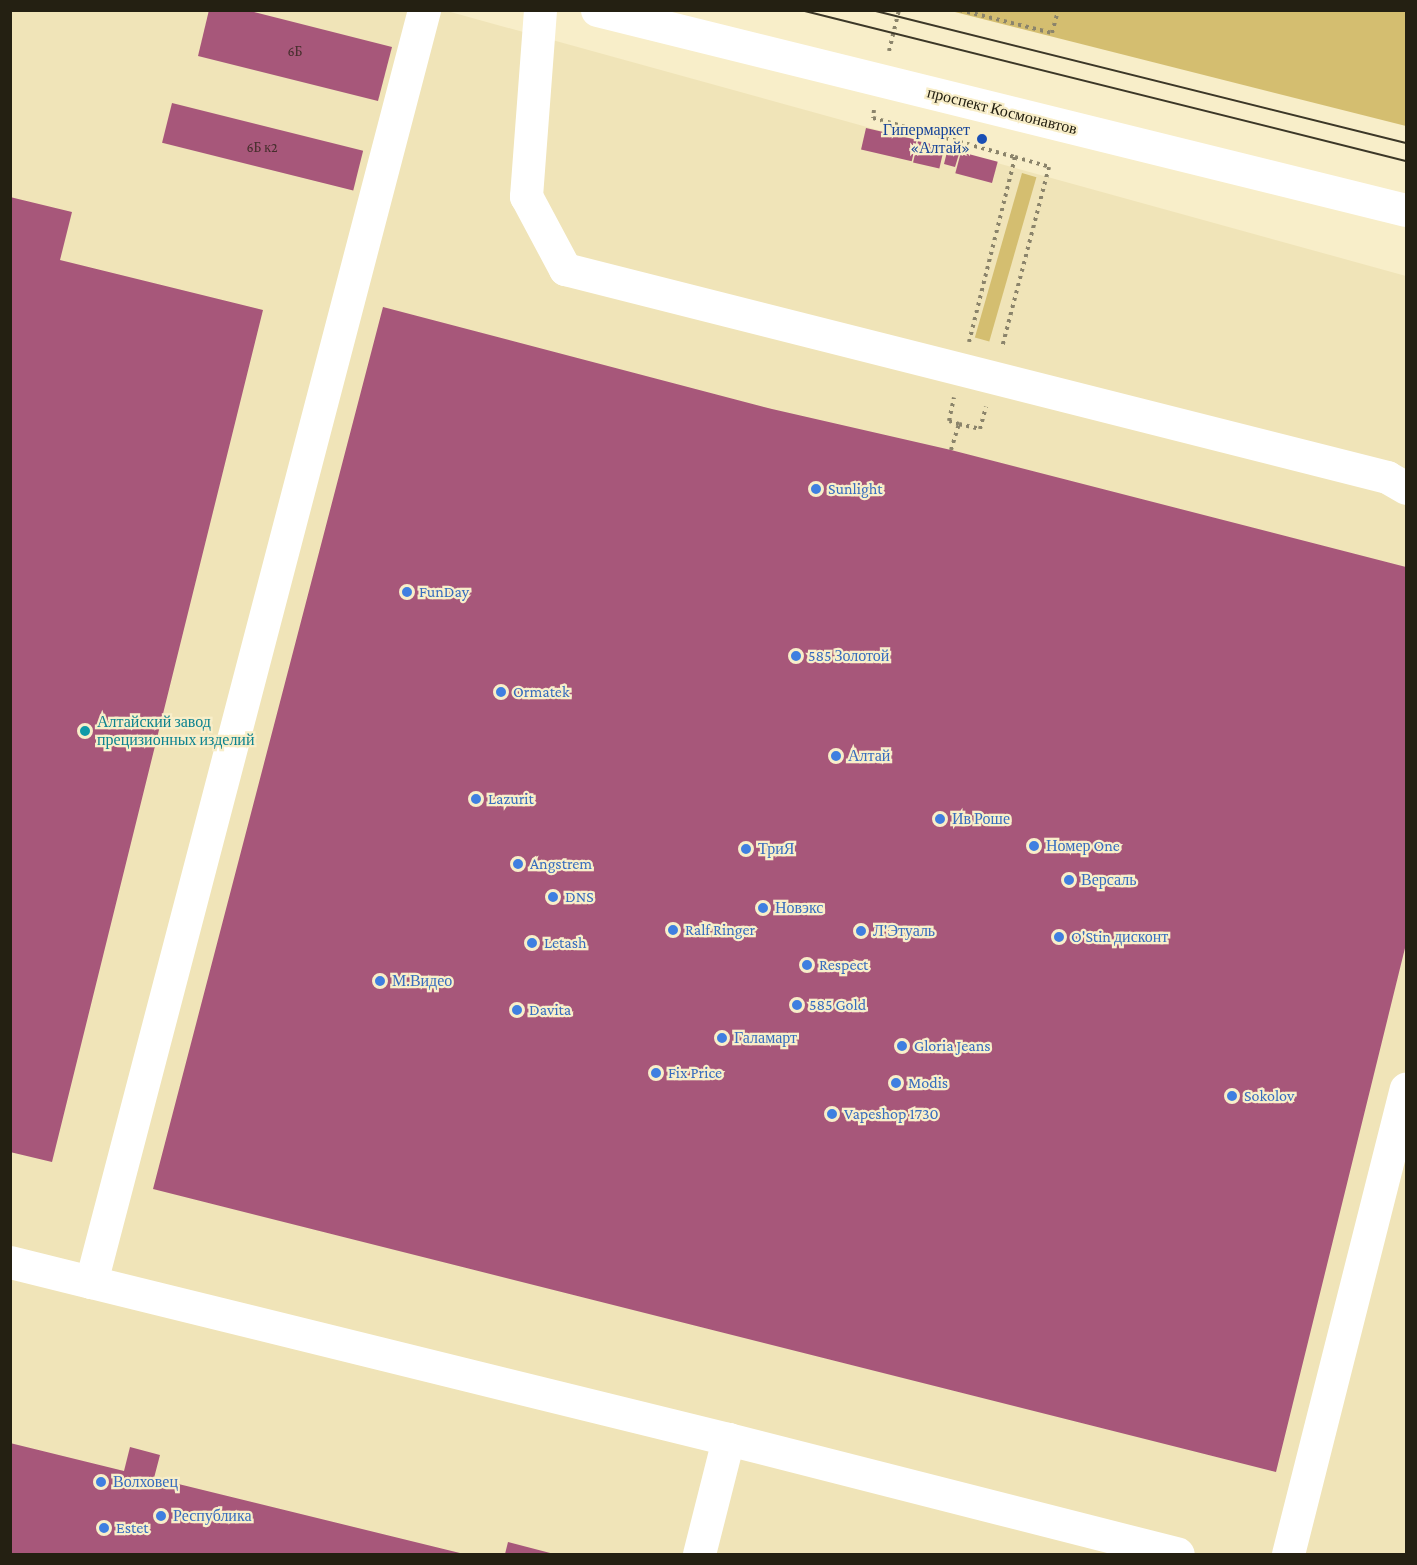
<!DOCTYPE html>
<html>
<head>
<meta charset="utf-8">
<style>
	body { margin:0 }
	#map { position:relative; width:1417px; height:1565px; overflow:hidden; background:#f8eec9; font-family:"Crimson Pro",serif }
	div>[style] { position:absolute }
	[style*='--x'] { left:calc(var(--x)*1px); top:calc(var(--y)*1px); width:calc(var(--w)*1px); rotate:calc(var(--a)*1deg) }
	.built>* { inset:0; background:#f0e4b8 }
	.green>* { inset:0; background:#d4be70; transform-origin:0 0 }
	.building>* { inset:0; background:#a7577a; transform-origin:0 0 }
	.path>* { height:4px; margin-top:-2px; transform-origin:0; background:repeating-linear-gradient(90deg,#8b846b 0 3px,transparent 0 7.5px) }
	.minor>* { height:33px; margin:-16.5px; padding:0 16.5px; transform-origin:16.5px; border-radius:16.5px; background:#fff }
	.major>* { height:33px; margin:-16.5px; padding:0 16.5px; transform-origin:16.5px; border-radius:16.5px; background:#fff }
	.tram>* { height:1.5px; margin:-0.75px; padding:0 0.75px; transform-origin:0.75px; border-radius:0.75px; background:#3c3727 }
	.dots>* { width:16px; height:16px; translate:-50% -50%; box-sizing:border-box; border:3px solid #f8eec9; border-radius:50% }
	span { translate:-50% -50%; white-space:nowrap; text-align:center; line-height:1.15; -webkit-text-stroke:4.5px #f8eec9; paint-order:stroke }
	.number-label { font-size:14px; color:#452e2c }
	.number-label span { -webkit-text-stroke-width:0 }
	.street-label { font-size:16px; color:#242012 }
	.transit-label { font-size:16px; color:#164399 }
	.right { translate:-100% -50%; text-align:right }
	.shop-label { font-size:16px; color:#366cbe }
	.left { translate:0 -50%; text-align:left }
	.culture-label { font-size:16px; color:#0d838f }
	.frame { position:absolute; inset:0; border:12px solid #242012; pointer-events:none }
</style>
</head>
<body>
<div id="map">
	<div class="built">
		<i style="clip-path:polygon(11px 11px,447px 11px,1406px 276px,1406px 1554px,11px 1554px)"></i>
	</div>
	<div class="green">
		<i style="clip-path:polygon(951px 11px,1406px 11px,1406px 126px)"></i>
		<i style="left:1022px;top:173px;width:15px;height:171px;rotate:16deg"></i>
	</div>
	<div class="building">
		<i style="clip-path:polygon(209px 10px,246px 10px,392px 47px,378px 101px,198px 56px)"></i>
		<i style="left:172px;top:103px;width:197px;height:41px;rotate:14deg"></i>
		<i style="left:866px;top:128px;width:52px;height:22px;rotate:13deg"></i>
		<i style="left:918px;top:141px;width:27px;height:22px;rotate:13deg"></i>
		<i style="clip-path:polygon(947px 152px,959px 154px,955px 167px,944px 164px)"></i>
		<i style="left:961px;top:152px;width:38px;height:22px;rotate:15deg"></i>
		<i style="clip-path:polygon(10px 197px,72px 212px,60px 260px,263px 310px,52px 1162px,10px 1152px)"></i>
		<i style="clip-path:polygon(383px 307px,772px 409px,951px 450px,1406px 567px,1406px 944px,1276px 1472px,153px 1189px)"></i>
		<i style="clip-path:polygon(10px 1443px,124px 1471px,130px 1447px,160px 1455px,154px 1478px,464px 1554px,10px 1554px)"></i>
		<i style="clip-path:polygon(508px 1542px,554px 1554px,505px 1554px)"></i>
	</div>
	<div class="path">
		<i style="--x:960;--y:10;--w:95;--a:14"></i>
		<i style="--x:1052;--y:33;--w:24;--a:-75"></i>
		<i style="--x:889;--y:51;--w:42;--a:-76.3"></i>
		<i style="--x:874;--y:110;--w:8;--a:97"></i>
		<i style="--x:873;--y:118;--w:147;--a:15.4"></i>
		<i style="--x:969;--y:342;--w:191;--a:-76"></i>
		<i style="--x:1015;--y:157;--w:35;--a:16"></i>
		<i style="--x:1049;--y:167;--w:186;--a:104.6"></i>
		<i style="--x:959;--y:424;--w:22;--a:13"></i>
		<i style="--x:980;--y:429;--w:23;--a:-75"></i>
		<i style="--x:951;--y:450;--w:27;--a:-73"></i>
		<i style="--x:959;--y:424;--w:10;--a:-163"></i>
		<i style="--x:949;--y:421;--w:24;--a:-78"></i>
	</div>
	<div class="minor">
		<i style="--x:424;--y:10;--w:1315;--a:104.67"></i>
		<i style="--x:91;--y:1282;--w:656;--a:13.85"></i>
		<i style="--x:728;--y:1439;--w:464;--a:14.3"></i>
		<i style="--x:540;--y:10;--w:187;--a:94.3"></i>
		<i style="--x:526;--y:196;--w:83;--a:61.9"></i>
		<i style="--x:565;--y:269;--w:848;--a:14.2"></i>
		<i style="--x:1387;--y:477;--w:22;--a:30"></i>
		<i style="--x:10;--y:1262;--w:83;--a:13.9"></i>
		<i style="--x:699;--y:1554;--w:119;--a:-75.8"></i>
		<i style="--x:1288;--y:1554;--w:480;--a:-75.8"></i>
	</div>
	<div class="major">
		<i style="--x:597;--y:10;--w:833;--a:13.89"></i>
	</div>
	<div class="tram">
		<i style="--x:801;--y:10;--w:624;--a:14.01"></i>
		<i style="--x:872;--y:10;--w:550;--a:13.99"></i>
	</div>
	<div class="dots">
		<i style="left:982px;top:139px;background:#1a4fb4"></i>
		<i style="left:816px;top:489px;background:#3f7fe0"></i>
		<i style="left:407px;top:592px;background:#3f7fe0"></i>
		<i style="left:796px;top:656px;background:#3f7fe0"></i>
		<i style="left:501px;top:692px;background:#3f7fe0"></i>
		<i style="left:85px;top:731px;background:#0f9aa8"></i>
		<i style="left:836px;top:756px;background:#3f7fe0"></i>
		<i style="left:476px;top:799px;background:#3f7fe0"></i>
		<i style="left:940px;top:819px;background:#3f7fe0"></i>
		<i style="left:1034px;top:846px;background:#3f7fe0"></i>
		<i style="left:746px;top:849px;background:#3f7fe0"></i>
		<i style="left:518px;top:864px;background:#3f7fe0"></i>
		<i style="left:1069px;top:880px;background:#3f7fe0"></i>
		<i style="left:553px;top:897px;background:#3f7fe0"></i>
		<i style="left:763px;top:908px;background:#3f7fe0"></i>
		<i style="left:673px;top:930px;background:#3f7fe0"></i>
		<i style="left:861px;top:931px;background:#3f7fe0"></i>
		<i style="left:1059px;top:937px;background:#3f7fe0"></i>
		<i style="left:532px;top:943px;background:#3f7fe0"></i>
		<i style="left:807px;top:965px;background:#3f7fe0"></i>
		<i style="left:380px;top:981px;background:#3f7fe0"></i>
		<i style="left:797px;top:1005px;background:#3f7fe0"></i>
		<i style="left:517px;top:1010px;background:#3f7fe0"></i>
		<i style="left:722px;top:1038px;background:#3f7fe0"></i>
		<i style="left:902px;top:1046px;background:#3f7fe0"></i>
		<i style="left:656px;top:1073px;background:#3f7fe0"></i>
		<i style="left:896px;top:1083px;background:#3f7fe0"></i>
		<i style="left:1232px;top:1096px;background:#3f7fe0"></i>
		<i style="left:832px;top:1114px;background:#3f7fe0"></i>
		<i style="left:101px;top:1482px;background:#3f7fe0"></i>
		<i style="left:161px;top:1516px;background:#3f7fe0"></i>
		<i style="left:104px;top:1528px;background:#3f7fe0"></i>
	</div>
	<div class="number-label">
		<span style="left:295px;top:51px">6Б</span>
		<span style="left:262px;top:147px">6Б к2</span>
	</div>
	<div class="street-label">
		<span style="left:1002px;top:111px;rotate:14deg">проспект Космонавтов</span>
	</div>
	<div class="transit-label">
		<span class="right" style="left:970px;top:139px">Гипермаркет<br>«Алтай»</span>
	</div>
	<div class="shop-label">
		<span class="left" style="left:828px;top:489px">Sunlight</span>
		<span class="left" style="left:419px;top:592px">FunDay</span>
		<span class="left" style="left:808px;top:656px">585 Золотой</span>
		<span class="left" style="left:513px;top:692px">Ormatek</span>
		<span class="left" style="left:848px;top:756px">Алтай</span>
		<span class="left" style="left:488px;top:799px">Lazurit</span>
		<span class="left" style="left:952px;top:819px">Ив Роше</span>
		<span class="left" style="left:1046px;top:846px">Номер One</span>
		<span class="left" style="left:758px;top:849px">ТриЯ</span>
		<span class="left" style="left:530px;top:864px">Angstrem</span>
		<span class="left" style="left:1081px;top:880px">Версаль</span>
		<span class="left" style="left:565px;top:897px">DNS</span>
		<span class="left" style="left:775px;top:908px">Новэкс</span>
		<span class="left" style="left:685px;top:930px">Ralf Ringer</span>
		<span class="left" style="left:873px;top:931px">Л'Этуаль</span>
		<span class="left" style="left:1071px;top:937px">O'Stin дисконт</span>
		<span class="left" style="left:544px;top:943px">Letash</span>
		<span class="left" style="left:819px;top:965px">Respect</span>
		<span class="left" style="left:392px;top:981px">М.Видео</span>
		<span class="left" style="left:809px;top:1005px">585 Gold</span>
		<span class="left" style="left:529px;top:1010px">Davita</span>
		<span class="left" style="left:734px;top:1038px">Галамарт</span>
		<span class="left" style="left:914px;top:1046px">Gloria Jeans</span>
		<span class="left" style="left:668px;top:1073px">Fix Price</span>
		<span class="left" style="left:908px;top:1083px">Modis</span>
		<span class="left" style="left:1244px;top:1096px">Sokolov</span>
		<span class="left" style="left:844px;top:1114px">Vapeshop 1730</span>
		<span class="left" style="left:113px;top:1482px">Волховец</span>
		<span class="left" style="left:173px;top:1516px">Республика</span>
		<span class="left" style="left:116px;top:1528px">Estet</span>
	</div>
	<div class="culture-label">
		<span class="left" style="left:97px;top:731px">Алтайский завод<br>прецизионных изделий</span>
	</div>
	<div class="frame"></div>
</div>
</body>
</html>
